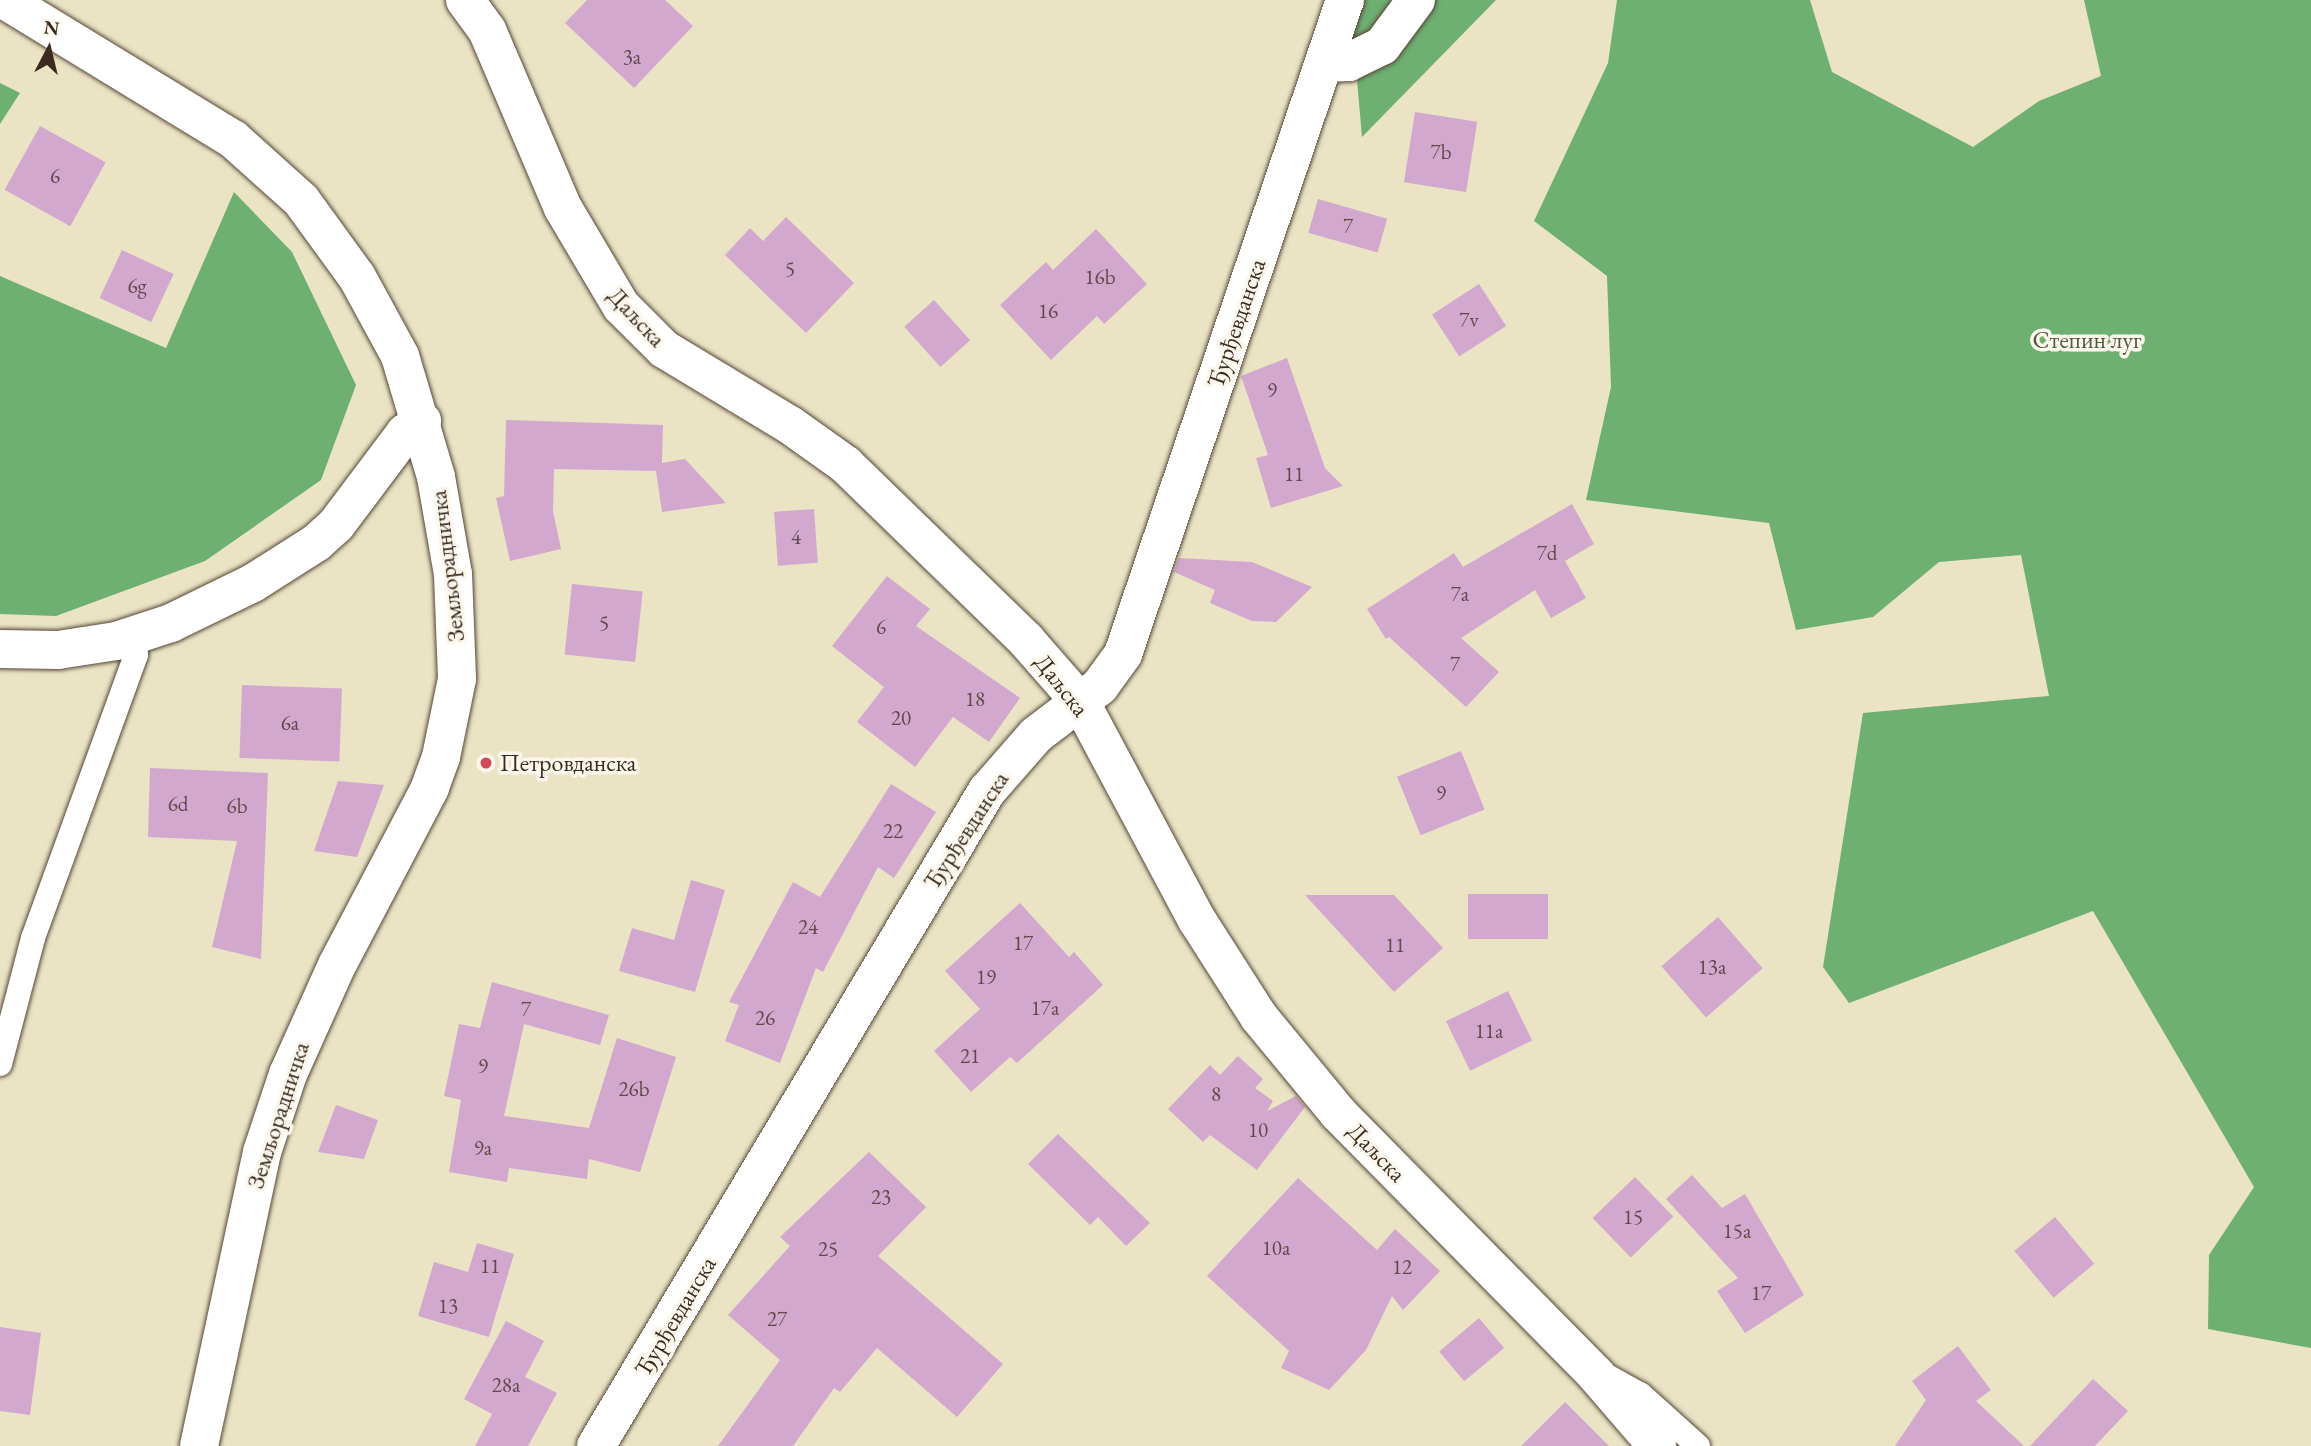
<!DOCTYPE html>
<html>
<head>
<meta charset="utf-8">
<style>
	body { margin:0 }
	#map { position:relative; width:2311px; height:1446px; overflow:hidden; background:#eae4c5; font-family:"EB Garamond",serif }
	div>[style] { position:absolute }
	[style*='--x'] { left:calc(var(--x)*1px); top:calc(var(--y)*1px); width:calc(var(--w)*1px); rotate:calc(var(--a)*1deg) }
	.forest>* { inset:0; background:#6eaf72 }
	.building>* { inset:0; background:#d3a8ce; transform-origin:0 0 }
	.roads { filter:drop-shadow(0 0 2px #554637) drop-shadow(0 0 2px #554637) }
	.service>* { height:24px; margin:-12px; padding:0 12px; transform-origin:12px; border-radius:12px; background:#fff }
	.minor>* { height:38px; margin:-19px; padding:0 19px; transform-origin:19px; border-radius:19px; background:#fff }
	.tertiary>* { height:38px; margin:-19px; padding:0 19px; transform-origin:19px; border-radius:19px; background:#fff }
	.dots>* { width:19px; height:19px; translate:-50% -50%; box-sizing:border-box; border:4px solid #fbf7ec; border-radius:50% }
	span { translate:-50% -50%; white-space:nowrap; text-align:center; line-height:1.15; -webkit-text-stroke:7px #fbf7ec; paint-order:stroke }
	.number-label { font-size:21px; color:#614a4a }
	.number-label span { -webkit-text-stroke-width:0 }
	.street-label { font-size:24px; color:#3b2a1e }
	.park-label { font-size:24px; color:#525a3d }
	.poi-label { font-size:24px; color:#3b2a1e }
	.left { translate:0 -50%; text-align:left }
	.north { position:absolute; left:14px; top:14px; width:70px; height:70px; -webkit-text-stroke:5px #fbf7ec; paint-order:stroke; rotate:7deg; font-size:19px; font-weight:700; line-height:28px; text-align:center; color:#3b2a1e }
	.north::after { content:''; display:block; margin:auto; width:24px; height:32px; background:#3b2a1e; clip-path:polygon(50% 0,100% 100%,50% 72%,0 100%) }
</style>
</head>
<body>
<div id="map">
	<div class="forest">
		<i style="clip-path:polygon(1350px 0,1496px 0,1362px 137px)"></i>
		<i style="clip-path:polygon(1617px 0,1810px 0,1832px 72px,1973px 147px,2039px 101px,2101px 76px,2084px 0,2311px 0,2311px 1348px,2208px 1329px,2209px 1255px,2254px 1187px,2093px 911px,1849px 1003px,1823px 967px,1863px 713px,2049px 696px,2021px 555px,1939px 562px,1873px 617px,1796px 630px,1769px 523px,1586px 500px,1611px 387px,1607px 276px,1534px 221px,1608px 63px)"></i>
		<i style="clip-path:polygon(0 83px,20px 93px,0 124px)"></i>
		<i style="clip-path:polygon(234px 192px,292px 252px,356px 385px,321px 480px,205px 561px,56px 616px,0 614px,0 276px,166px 348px)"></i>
	</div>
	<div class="building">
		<i style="clip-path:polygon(587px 0,665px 0,693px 26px,634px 88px,565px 23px)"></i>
		<i style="left:1415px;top:112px;width:63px;height:71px;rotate:9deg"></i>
		<i style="left:40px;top:126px;width:75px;height:73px;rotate:29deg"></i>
		<i style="left:1318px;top:199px;width:72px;height:35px;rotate:16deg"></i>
		<i style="clip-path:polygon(786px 217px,854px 283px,806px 333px,725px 255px,750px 228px,763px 241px)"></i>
		<i style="clip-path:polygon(1096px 229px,1147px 284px,1104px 324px,1097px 316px,1051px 360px,1000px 305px,1046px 262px,1053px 270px)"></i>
		<i style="left:122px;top:250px;width:57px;height:53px;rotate:25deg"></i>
		<i style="left:1479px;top:284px;width:50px;height:56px;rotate:57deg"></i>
		<i style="left:934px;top:300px;width:54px;height:40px;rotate:48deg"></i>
		<i style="clip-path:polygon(1287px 358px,1325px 468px,1343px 486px,1271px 508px,1256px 458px,1268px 455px,1241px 376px)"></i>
		<i style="clip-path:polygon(506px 420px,663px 425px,662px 463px,685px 459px,726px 503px,662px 512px,656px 471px,554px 469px,553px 511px,561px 549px,510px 561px,496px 498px,504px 496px)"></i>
		<i style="clip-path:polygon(1572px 504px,1594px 544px,1565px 561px,1586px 598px,1551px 618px,1535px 590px,1461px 638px,1499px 672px,1466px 707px,1389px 637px,1386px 639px,1367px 609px,1454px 553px,1463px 567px)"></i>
		<i style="left:814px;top:509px;width:54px;height:40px;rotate:86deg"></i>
		<i style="clip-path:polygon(1179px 558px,1252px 562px,1312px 587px,1276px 622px,1252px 621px,1210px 603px,1215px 590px,1174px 572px)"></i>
		<i style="clip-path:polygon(887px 576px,930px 609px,916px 626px,1020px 698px,989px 742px,953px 717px,915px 767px,857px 722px,884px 687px,832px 646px)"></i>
		<i style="left:572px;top:584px;width:71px;height:71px;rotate:6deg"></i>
		<i style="left:242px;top:685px;width:100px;height:73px;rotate:2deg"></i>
		<i style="left:1461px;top:751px;width:63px;height:69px;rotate:68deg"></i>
		<i style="clip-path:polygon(150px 768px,268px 773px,261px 959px,212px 947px,237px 841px,148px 837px)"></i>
		<i style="clip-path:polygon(338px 781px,384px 785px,357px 857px,314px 851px)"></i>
		<i style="clip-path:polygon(891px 784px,936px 812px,894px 878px,878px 867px,823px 972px,816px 968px,780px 1063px,725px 1041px,739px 1005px,729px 1002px,793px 882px,820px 897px)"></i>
		<i style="clip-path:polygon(691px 880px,725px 890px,695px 992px,619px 971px,632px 928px,674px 940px)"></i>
		<i style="left:1468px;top:894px;width:80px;height:45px"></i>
		<i style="clip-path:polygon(1305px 895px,1394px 895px,1443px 948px,1394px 992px)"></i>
		<i style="clip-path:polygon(1020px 903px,1069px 957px,1074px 952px,1103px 985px,1017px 1063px,1010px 1057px,971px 1092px,934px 1051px,980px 1009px,945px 971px)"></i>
		<i style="left:1718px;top:917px;width:68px;height:75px;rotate:49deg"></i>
		<i style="clip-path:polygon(492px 982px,609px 1015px,600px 1045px,524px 1024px,504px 1116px,589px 1128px,617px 1038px,676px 1057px,640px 1172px,589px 1159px,587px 1179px,509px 1168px,507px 1182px,449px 1172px,461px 1100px,444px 1096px,459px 1024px,480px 1028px)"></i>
		<i style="left:1508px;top:991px;width:55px;height:69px;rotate:64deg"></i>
		<i style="clip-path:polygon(1238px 1056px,1263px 1079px,1255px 1088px,1273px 1101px,1267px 1111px,1296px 1096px,1305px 1107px,1257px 1170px,1210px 1135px,1203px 1142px,1168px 1109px,1210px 1065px,1220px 1075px)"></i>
		<i style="clip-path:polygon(336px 1105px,378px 1120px,364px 1159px,318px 1152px)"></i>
		<i style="clip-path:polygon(1058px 1134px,1150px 1223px,1126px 1246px,1098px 1217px,1090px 1225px,1028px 1164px)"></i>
		<i style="clip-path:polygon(869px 1152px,926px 1207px,878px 1256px,1003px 1364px,957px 1417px,877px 1348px,840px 1392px,834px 1388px,793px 1446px,718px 1446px,780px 1360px,728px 1315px,790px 1246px,780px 1237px)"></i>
		<i style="clip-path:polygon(1692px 1175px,1722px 1208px,1745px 1194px,1804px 1295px,1745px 1333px,1717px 1291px,1738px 1278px,1666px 1199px)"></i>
		<i style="left:1635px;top:1177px;width:55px;height:59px;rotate:46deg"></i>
		<i style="clip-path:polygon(1298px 1178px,1377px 1250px,1395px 1229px,1440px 1271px,1403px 1310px,1392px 1296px,1366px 1350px,1329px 1390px,1281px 1368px,1289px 1351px,1207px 1276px)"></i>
		<i style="left:2055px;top:1217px;width:61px;height:53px;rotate:50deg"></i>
		<i style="clip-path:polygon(477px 1243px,514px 1254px,489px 1337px,418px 1316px,434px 1262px,468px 1272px)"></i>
		<i style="left:1479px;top:1318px;width:39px;height:52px;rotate:50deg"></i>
		<i style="clip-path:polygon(506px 1321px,544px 1341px,525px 1377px,557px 1393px,528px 1446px,475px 1446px,492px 1414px,464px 1399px)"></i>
		<i style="clip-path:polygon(0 1327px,41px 1333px,30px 1415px,0 1411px)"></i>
		<i style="clip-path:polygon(1958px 1346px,1991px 1390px,1976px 1401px,2024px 1446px,1895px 1446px,1926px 1400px,1912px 1381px)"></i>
		<i style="clip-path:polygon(2093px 1379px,2128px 1411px,2095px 1446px,2030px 1446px)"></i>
		<i style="clip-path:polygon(1565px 1402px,1609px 1446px,1521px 1446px)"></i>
	</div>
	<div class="roads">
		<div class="service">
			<i style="--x:0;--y:1064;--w:130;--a:-75.3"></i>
			<i style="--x:33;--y:938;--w:301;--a:-70"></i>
			<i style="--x:136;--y:655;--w:21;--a:-93"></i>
			<i style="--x:1607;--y:1376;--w:38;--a:29"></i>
			<i style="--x:1640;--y:1394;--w:78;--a:41.9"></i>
		</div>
		<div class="minor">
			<i style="--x:465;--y:0;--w:37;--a:54"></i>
			<i style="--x:487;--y:30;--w:194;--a:66.9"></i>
			<i style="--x:563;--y:208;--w:114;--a:59.4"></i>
			<i style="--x:621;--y:306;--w:61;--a:45"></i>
			<i style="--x:664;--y:349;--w:147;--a:31.1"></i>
			<i style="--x:790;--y:425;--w:69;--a:35.5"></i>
			<i style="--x:846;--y:465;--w:251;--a:44.2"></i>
			<i style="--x:1026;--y:640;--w:84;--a:48.9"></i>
			<i style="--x:1081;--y:703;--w:246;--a:61.9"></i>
			<i style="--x:1197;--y:920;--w:115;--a:57.4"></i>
			<i style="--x:1259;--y:1017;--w:124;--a:50.5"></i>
			<i style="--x:1338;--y:1113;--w:368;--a:45.4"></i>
			<i style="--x:1596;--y:1375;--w:94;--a:49.3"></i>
			<i style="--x:1324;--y:63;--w:25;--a:-2"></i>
			<i style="--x:1349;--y:62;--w:37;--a:-26"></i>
			<i style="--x:1382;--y:46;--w:57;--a:-53.5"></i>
			<i style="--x:0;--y:649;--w:58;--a:1"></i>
			<i style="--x:58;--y:650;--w:59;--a:-8.8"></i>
			<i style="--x:116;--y:641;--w:58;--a:-18.1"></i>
			<i style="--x:171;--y:623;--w:91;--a:-26"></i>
			<i style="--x:253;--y:583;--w:75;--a:-32.4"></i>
			<i style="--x:316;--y:543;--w:27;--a:-42"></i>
			<i style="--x:336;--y:525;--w:115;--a:-53.1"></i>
			<i style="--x:405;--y:433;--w:21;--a:-35"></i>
			<i style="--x:596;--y:1446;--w:763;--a:-59.17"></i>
			<i style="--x:987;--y:791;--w:74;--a:-48.8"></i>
			<i style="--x:1036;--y:735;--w:81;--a:-37.4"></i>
			<i style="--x:1100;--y:686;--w:39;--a:-54"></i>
			<i style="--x:1123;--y:654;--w:691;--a:-71.25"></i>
		</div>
		<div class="tertiary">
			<i style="--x:5;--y:0;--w:267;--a:31.4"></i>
			<i style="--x:233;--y:139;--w:91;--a:41.9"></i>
			<i style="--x:301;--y:200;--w:95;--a:54"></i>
			<i style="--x:357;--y:277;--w:90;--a:61.4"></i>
			<i style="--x:400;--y:356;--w:126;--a:73.4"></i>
			<i style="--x:436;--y:477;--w:98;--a:80.1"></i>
			<i style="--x:453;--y:574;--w:105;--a:87.8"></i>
			<i style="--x:457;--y:679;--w:80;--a:101.6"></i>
			<i style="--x:441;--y:757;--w:33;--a:110"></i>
			<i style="--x:430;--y:788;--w:200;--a:117.7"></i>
			<i style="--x:337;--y:965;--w:120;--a:114.2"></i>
			<i style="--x:288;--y:1074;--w:82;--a:108.4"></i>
			<i style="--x:262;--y:1152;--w:301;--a:102.1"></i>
		</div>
	</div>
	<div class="dots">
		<i style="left:486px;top:763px;background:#d1495b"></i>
	</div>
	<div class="number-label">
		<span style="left:632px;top:57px">3a</span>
		<span style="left:1441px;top:152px">7b</span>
		<span style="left:55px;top:176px">6</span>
		<span style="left:1348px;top:226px">7</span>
		<span style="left:790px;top:269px">5</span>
		<span style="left:1100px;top:277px">16b</span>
		<span style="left:137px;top:286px">6g</span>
		<span style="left:1048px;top:311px">16</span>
		<span style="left:1469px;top:320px">7v</span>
		<span style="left:1272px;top:390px">9</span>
		<span style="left:1294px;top:474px">11</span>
		<span style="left:796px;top:537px">4</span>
		<span style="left:1547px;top:553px">7d</span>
		<span style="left:1460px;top:594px">7a</span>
		<span style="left:604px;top:623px">5</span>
		<span style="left:881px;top:627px">6</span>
		<span style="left:1455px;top:664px">7</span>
		<span style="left:975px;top:699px">18</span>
		<span style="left:901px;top:718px">20</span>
		<span style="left:290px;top:723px">6a</span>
		<span style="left:1441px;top:793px">9</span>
		<span style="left:178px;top:804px">6d</span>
		<span style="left:237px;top:806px">6b</span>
		<span style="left:893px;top:831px">22</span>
		<span style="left:808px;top:927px">24</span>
		<span style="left:1023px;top:943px">17</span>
		<span style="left:1395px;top:945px">11</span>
		<span style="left:1712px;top:967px">13a</span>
		<span style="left:986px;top:977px">19</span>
		<span style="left:1045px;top:1008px">17a</span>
		<span style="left:526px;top:1009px">7</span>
		<span style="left:765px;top:1018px">26</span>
		<span style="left:1489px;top:1031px">11a</span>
		<span style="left:970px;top:1056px">21</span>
		<span style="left:483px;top:1066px">9</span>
		<span style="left:634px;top:1089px">26b</span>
		<span style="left:1216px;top:1094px">8</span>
		<span style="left:1258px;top:1130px">10</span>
		<span style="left:483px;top:1148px">9a</span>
		<span style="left:881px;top:1197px">23</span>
		<span style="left:1633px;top:1217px">15</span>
		<span style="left:1737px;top:1231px">15a</span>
		<span style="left:1276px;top:1248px">10a</span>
		<span style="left:828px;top:1249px">25</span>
		<span style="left:490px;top:1266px">11</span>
		<span style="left:1402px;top:1267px">12</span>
		<span style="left:1761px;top:1293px">17</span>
		<span style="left:448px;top:1306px">13</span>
		<span style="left:777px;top:1319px">27</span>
		<span style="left:506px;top:1385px">28a</span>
	</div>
	<div class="street-label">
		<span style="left:637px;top:317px;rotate:47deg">Даљска</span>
		<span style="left:1236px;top:323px;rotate:-71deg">Ђурђевданска</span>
		<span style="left:447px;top:566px;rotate:-97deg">Земљорадничка</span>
		<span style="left:1062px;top:685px;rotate:52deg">Даљска</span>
		<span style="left:966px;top:830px;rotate:-57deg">Ђурђевданска</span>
		<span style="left:278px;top:1115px;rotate:-72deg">Земљорадничка</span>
		<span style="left:1377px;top:1152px;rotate:46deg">Даљска</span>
		<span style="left:675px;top:1316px;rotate:-59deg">Ђурђевданска</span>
	</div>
	<div class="park-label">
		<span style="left:2087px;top:340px">Степин луг</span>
	</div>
	<div class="poi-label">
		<span class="left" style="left:500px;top:763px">Петровданска</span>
	</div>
	<div class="north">N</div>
</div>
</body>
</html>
